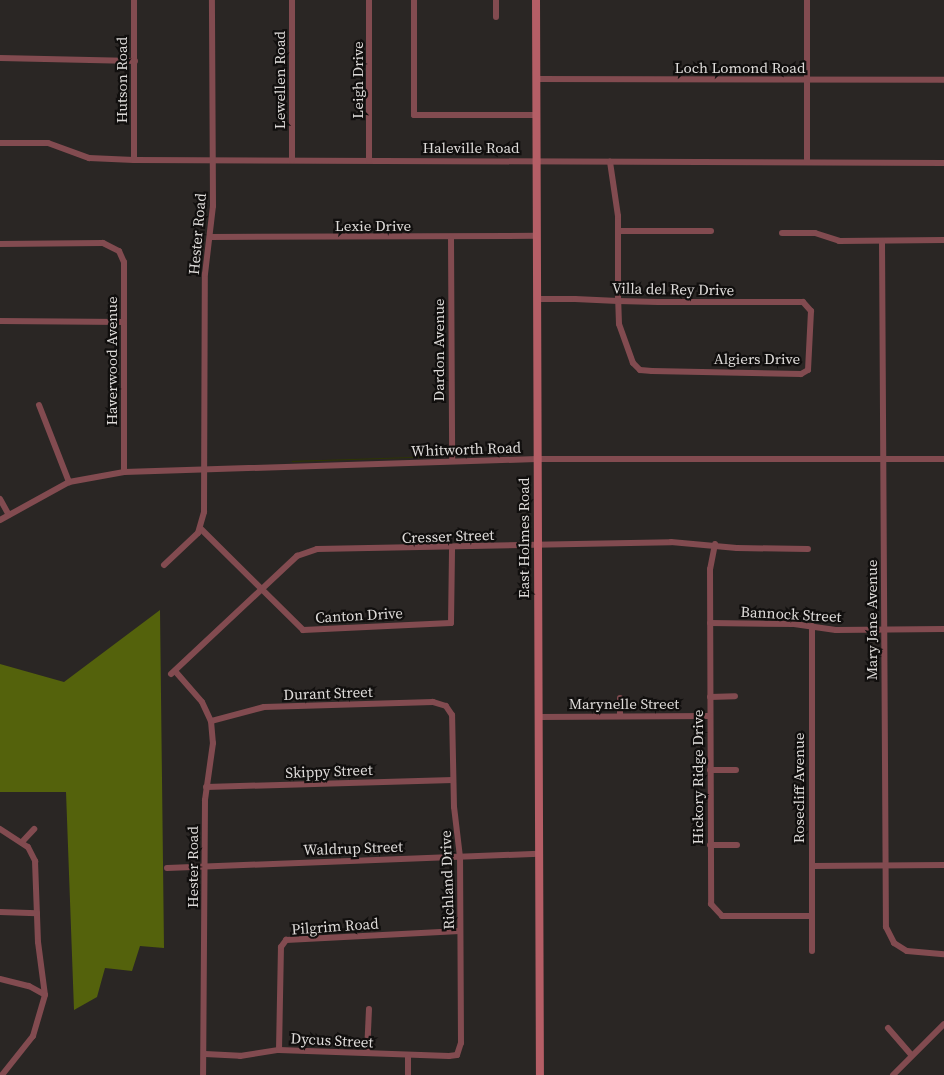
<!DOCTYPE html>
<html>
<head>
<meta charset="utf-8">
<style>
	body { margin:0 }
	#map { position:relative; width:944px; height:1075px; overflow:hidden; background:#2a2624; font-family:"Source Serif 4",serif }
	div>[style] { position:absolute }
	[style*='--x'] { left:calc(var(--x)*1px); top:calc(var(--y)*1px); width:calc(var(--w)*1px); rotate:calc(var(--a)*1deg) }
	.green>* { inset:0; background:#2e3702 }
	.forest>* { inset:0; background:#54620c }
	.street>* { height:6px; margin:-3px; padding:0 3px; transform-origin:3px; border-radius:3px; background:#824b50 }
	.secondary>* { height:8px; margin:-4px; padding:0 4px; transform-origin:4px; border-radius:4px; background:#b55e66 }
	span { translate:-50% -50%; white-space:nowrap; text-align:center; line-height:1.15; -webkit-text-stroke:4.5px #110f0e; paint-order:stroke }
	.street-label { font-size:15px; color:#dedbd9 }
</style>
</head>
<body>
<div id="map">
	<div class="green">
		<i style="clip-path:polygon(444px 456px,438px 457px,292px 462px,292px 461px)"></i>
	</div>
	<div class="forest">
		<i style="clip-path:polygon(160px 610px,164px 948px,140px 946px,132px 971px,105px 968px,97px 997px,74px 1010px,66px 792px,0 792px,0 664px,64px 682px)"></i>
	</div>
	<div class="street">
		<i style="--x:134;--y:0;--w:160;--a:90"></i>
		<i style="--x:414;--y:0;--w:115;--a:90"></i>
		<i style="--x:414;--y:115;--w:122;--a:0"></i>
		<i style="--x:496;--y:0;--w:17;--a:90"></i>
		<i style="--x:807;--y:0;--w:162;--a:90"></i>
		<i style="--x:0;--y:58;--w:135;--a:1.3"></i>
		<i style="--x:536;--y:79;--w:408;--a:0.1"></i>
		<i style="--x:0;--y:143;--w:48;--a:0"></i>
		<i style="--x:48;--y:143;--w:44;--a:20.1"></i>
		<i style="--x:89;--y:158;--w:45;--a:2.5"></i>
		<i style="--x:134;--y:160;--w:810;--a:0.21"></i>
		<i style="--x:292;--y:160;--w:160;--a:-90"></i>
		<i style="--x:369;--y:160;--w:160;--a:-90"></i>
		<i style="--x:619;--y:231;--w:92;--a:0"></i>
		<i style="--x:782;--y:233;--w:33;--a:0"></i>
		<i style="--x:815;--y:233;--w:25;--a:18"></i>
		<i style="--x:839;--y:241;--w:105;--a:-0.5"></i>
		<i style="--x:210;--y:237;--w:326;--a:-0.2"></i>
		<i style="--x:451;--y:238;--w:223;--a:89.7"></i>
		<i style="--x:882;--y:241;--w:686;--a:89.67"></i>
		<i style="--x:886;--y:927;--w:18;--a:63"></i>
		<i style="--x:894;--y:943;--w:15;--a:32"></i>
		<i style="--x:907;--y:951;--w:37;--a:5"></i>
		<i style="--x:0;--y:244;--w:103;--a:-0.6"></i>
		<i style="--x:103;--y:243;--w:18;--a:27"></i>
		<i style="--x:119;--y:251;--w:12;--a:66"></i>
		<i style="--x:124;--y:262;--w:210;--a:90"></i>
		<i style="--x:537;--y:299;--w:38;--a:0"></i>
		<i style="--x:575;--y:299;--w:43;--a:2.7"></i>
		<i style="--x:618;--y:301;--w:40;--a:1.4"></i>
		<i style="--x:658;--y:302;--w:145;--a:0"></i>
		<i style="--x:803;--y:302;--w:12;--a:48"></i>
		<i style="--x:811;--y:311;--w:59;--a:92.9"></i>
		<i style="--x:808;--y:370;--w:8;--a:150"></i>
		<i style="--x:801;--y:374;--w:149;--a:-178.8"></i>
		<i style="--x:652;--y:371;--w:12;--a:-175"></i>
		<i style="--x:640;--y:370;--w:10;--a:-135"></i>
		<i style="--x:633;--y:363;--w:41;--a:-109.7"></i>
		<i style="--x:619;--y:324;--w:23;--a:-92"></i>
		<i style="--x:618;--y:301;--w:85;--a:-90"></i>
		<i style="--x:618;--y:216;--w:55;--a:-98.4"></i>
		<i style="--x:0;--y:321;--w:124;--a:0.5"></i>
		<i style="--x:39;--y:405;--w:83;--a:68.7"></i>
		<i style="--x:0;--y:499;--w:18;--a:61"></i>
		<i style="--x:0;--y:520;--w:79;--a:-28.8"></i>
		<i style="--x:69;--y:482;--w:56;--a:-10.3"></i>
		<i style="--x:124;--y:472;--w:413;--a:-1.8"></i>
		<i style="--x:537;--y:459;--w:407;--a:0"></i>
		<i style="--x:200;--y:528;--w:145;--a:44.7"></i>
		<i style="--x:303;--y:630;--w:148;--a:-2.7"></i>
		<i style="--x:451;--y:623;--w:74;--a:-89.2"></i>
		<i style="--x:715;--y:544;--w:25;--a:101"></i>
		<i style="--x:710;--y:569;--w:335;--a:89.8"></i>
		<i style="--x:711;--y:904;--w:16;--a:47"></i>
		<i style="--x:722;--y:916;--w:90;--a:0"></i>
		<i style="--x:164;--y:565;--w:47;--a:-43.3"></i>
		<i style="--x:198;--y:533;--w:22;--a:-74"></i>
		<i style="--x:204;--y:512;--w:238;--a:-89.8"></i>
		<i style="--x:205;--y:274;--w:68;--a:-83.3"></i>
		<i style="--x:213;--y:206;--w:206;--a:-90.3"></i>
		<i style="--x:710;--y:623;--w:84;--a:0.7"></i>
		<i style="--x:794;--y:624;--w:42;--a:8.1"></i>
		<i style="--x:836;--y:630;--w:108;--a:-0.5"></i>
		<i style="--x:175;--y:671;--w:41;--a:48.9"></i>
		<i style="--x:202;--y:702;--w:21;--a:65"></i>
		<i style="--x:211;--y:721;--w:22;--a:85"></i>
		<i style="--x:213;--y:743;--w:58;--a:98"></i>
		<i style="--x:205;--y:800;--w:275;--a:90.4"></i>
		<i style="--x:171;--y:674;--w:173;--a:-43.1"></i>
		<i style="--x:297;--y:556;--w:21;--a:-19"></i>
		<i style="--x:317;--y:549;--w:354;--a:-1.1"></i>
		<i style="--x:671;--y:542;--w:66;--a:5.2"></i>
		<i style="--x:737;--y:548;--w:71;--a:0.8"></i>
		<i style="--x:710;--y:697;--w:25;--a:-2"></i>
		<i style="--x:620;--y:716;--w:18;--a:-90"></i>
		<i style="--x:539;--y:717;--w:171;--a:-0.3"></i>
		<i style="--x:710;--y:770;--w:26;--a:0"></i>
		<i style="--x:206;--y:787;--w:247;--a:-1.6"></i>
		<i style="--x:0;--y:829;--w:33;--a:33"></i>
		<i style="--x:28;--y:847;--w:16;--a:63"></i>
		<i style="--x:35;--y:861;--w:81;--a:87.9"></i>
		<i style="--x:38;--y:942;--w:53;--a:82.5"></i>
		<i style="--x:45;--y:995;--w:43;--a:106.3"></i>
		<i style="--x:33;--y:1036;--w:50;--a:128.5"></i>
		<i style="--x:22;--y:842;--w:18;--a:-47"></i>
		<i style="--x:710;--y:845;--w:27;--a:0"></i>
		<i style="--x:812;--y:866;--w:132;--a:-0.4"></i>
		<i style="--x:167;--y:868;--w:372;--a:-2.2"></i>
		<i style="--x:0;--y:912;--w:37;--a:2"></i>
		<i style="--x:812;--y:951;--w:325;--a:-90"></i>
		<i style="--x:0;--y:979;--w:30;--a:14"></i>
		<i style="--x:29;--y:986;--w:18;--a:29"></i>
		<i style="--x:888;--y:1028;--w:35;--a:49"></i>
		<i style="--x:279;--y:1050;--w:103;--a:-88.9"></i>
		<i style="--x:281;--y:947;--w:9;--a:-54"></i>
		<i style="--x:286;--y:940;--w:174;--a:-3"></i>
		<i style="--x:367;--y:1053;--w:44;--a:-87.4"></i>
		<i style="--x:205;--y:1054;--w:35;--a:3"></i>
		<i style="--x:240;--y:1056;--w:39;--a:-9"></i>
		<i style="--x:279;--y:1050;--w:170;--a:2"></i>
		<i style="--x:449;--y:1056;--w:8;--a:-7"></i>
		<i style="--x:457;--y:1055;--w:13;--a:-72"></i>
		<i style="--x:461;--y:1043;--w:186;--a:-90.3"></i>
		<i style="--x:460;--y:857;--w:50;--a:-96.8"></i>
		<i style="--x:454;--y:807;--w:92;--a:-91.2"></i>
		<i style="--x:452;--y:715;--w:11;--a:-124"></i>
		<i style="--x:446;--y:706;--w:14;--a:-163"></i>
		<i style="--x:433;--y:702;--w:169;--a:178.3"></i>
		<i style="--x:264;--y:707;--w:55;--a:165.2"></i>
		<i style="--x:408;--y:1075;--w:18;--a:-90"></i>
		<i style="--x:893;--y:1075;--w:72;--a:-45"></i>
	</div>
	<div class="secondary">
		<i style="--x:536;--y:0;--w:1075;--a:89.79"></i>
	</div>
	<div class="street-label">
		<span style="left:740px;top:68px">Loch Lomond Road</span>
		<span style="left:122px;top:80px;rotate:-90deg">Hutson Road</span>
		<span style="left:280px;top:80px;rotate:-90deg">Lewellen Road</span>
		<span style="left:358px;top:80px;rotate:-90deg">Leigh Drive</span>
		<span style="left:471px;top:148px">Haleville Road</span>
		<span style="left:373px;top:226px">Lexie Drive</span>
		<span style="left:197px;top:234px;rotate:-85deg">Hester Road</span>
		<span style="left:673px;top:289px;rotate:1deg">Villa del Rey Drive</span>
		<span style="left:439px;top:350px;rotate:-90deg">Dardon Avenue</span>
		<span style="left:757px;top:359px">Algiers Drive</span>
		<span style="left:112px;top:361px;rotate:-90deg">Haverwood Avenue</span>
		<span style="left:466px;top:449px;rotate:-2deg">Whitworth Road</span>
		<span style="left:448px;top:536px;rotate:-2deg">Cresser Street</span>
		<span style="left:524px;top:538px;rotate:-90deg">East Holmes Road</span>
		<span style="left:791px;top:614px;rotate:3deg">Bannock Street</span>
		<span style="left:359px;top:615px;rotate:-3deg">Canton Drive</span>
		<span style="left:872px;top:620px;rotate:-90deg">Mary Jane Avenue</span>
		<span style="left:328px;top:693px;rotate:-2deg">Durant Street</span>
		<span style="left:624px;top:704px">Marynelle Street</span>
		<span style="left:329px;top:771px;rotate:-2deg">Skippy Street</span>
		<span style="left:698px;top:777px;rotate:-90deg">Hickory Ridge Drive</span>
		<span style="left:799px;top:788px;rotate:-90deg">Rosecliff Avenue</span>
		<span style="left:353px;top:848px;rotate:-2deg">Waldrup Street</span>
		<span style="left:193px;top:867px;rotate:-90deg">Hester Road</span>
		<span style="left:447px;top:880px;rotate:-92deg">Richland Drive</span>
		<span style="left:335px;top:926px;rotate:-4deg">Pilgrim Road</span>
		<span style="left:332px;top:1040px;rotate:3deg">Dycus Street</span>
	</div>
</div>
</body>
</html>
